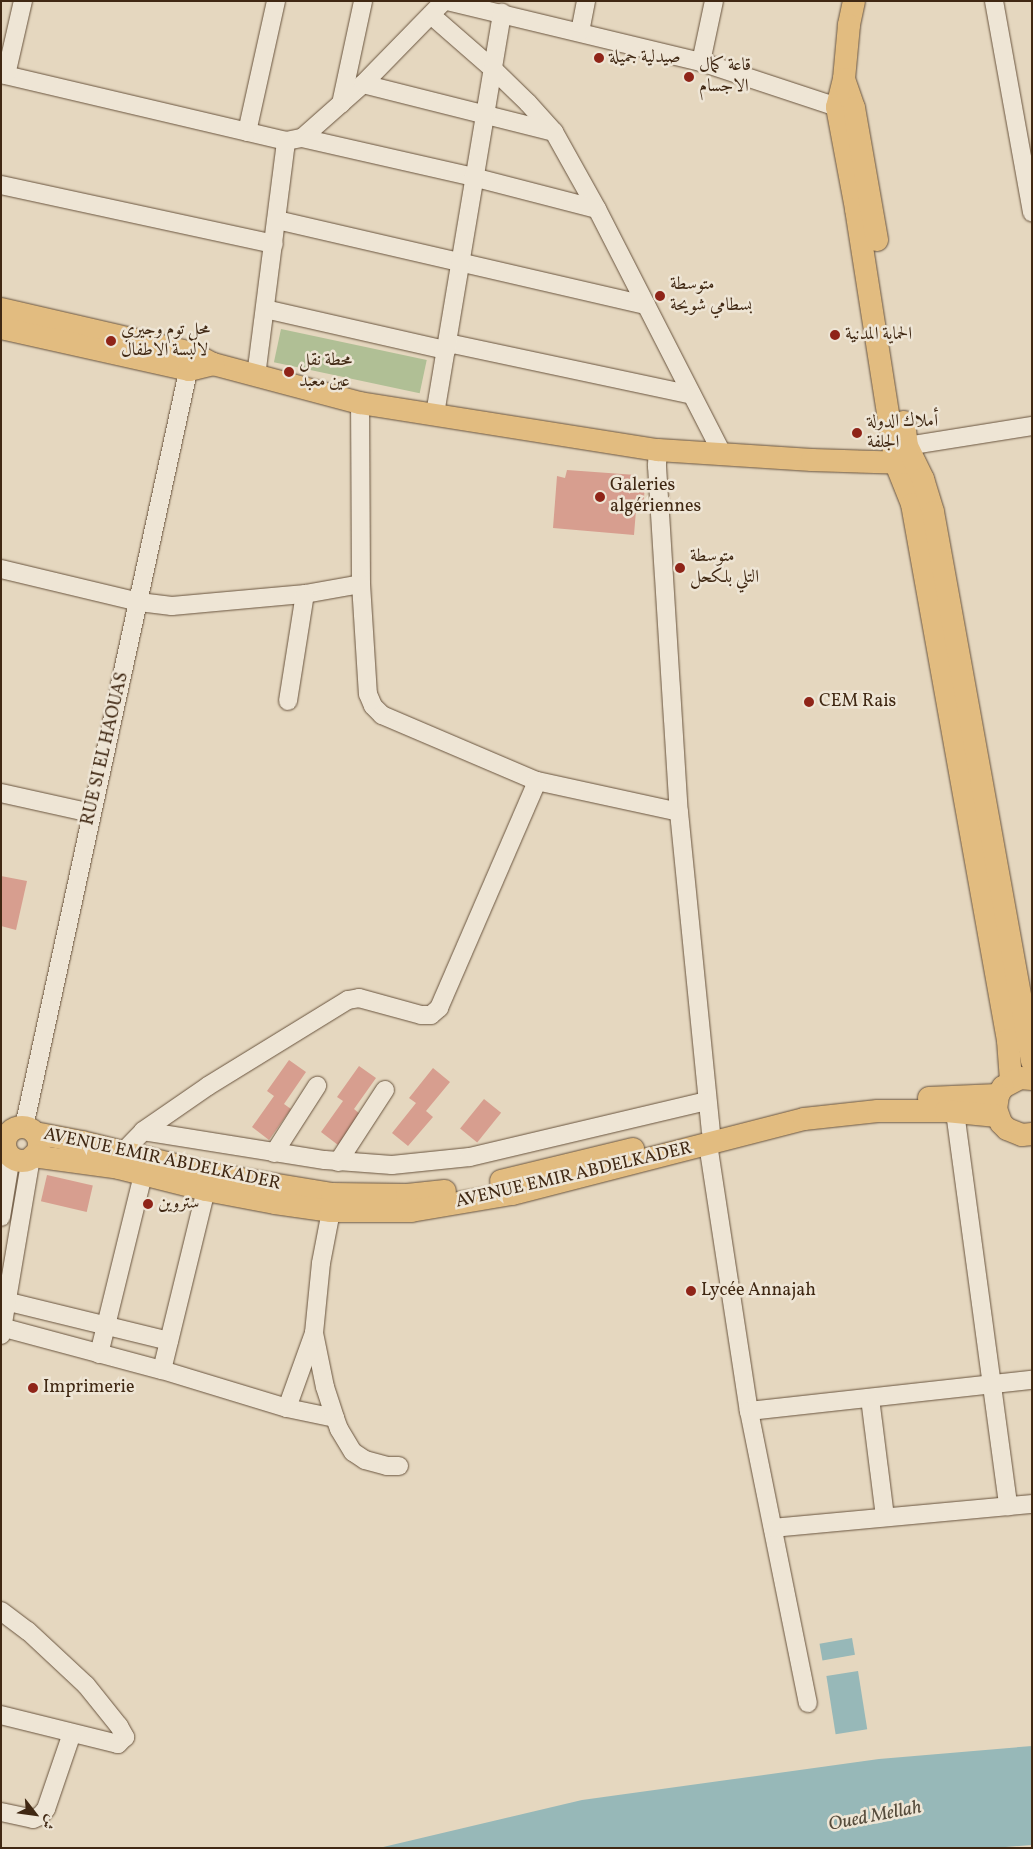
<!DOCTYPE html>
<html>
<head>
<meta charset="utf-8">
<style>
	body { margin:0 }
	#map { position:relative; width:1033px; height:1849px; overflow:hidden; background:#e5d7bf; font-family:Vollkorn,Amiri,serif }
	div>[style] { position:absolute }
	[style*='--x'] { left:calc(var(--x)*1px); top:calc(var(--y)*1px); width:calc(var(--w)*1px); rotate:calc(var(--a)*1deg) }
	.green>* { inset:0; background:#b0bf95; transform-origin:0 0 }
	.water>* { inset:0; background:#97b8b8; transform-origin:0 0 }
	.building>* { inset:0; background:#d79e8f; transform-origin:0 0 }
	.roads { filter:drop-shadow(0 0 1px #69543e) drop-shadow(0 0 1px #69543e) }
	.minor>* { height:18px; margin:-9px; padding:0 9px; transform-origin:9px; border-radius:9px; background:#eee5d5 }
	.major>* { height:22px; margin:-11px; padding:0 11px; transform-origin:11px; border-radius:11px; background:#e2bc80 }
	.major>.ring { margin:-11px; padding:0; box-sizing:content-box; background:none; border:22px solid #e2bc80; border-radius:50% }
	.dots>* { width:14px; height:14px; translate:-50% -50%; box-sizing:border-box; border:2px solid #eee5d5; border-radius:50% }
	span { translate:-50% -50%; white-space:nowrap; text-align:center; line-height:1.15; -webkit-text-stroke:5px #eee5d5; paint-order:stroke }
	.poi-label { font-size:18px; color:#402813 }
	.left { translate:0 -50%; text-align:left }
	.street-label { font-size:18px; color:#402813 }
	.water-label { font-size:19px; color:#564c3c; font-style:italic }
	.frame { position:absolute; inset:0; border:2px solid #402813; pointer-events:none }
	.north { position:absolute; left:10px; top:1789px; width:50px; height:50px; -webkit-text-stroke:4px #eee5d5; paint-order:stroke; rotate:120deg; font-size:14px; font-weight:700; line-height:20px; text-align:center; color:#402813 }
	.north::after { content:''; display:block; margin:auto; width:18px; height:22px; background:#402813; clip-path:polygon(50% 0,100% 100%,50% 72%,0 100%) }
</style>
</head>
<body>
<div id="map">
	<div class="green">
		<i style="left:281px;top:329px;width:149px;height:34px;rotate:12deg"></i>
	</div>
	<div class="water">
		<i style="left:852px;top:1638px;width:17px;height:33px;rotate:80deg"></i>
		<i style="left:858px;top:1671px;width:59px;height:32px;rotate:81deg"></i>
		<i style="clip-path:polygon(1032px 1746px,1032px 1845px,993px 1848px,379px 1848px,582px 1800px,879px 1759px)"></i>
	</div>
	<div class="building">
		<i style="clip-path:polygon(567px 470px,636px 475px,636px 484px,645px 485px,643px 510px,636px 510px,634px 535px,553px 528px,557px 476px,565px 478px)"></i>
		<i style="clip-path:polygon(1px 876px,27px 881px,16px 930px,1px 926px)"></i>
		<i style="clip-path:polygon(289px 1060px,306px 1072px,284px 1104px,291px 1109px,269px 1140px,252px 1127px,274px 1096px,267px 1091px)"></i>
		<i style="clip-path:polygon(359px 1066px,376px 1078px,354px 1109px,360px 1114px,338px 1145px,321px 1132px,343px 1101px,337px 1097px)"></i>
		<i style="clip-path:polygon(433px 1068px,450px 1082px,426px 1111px,433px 1117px,408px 1146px,392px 1133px,416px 1103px,409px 1098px)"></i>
		<i style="left:484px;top:1099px;width:22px;height:38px;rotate:39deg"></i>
		<i style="left:47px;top:1175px;width:47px;height:27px;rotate:13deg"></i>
	</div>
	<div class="roads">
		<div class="minor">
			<i style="--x:447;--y:1;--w:261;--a:13.5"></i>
			<i style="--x:701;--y:62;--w:143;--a:18.3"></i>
			<i style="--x:837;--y:107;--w:12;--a:5"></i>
			<i style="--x:994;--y:1;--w:215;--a:79.8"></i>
			<i style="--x:431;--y:15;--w:82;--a:41.1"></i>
			<i style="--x:493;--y:69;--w:49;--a:44.2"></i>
			<i style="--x:528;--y:103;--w:39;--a:48"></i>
			<i style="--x:554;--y:132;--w:88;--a:60.8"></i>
			<i style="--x:597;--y:209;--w:276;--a:62.9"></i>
			<i style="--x:580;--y:32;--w:32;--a:-79"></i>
			<i style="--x:701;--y:62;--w:62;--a:-78"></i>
			<i style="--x:1;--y:74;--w:293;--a:13.2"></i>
			<i style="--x:286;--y:141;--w:16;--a:-11"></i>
			<i style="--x:302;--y:138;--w:81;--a:-41.5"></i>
			<i style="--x:363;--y:84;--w:116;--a:-45.7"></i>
			<i style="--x:6;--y:75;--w:76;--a:-77.1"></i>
			<i style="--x:363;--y:84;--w:197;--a:14.1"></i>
			<i style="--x:341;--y:104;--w:105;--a:-77.9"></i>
			<i style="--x:247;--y:132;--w:134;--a:-77.5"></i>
			<i style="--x:302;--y:138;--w:175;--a:12.8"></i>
			<i style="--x:473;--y:177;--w:128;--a:14.5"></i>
			<i style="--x:1;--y:185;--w:279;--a:12.2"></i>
			<i style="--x:277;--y:220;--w:379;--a:13"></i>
			<i style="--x:265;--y:309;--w:186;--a:12.8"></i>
			<i style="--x:448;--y:343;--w:249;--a:12"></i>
			<i style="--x:256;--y:376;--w:237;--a:-82.7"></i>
			<i style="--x:435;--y:414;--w:407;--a:-80.5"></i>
			<i style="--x:907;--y:446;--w:127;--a:-9.1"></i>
			<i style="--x:658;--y:450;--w:16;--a:94"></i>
			<i style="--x:657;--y:466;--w:347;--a:86.4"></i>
			<i style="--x:679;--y:812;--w:321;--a:84.3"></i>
			<i style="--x:1;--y:569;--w:142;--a:13.4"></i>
			<i style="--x:139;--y:602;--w:33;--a:7"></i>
			<i style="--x:172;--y:606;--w:134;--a:-5.2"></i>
			<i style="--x:305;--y:594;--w:57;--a:-10.1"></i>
			<i style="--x:361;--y:584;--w:181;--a:-90.3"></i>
			<i style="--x:361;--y:584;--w:110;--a:86.4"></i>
			<i style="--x:368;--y:694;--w:13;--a:67"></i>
			<i style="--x:373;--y:706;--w:13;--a:45"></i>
			<i style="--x:382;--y:715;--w:168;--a:23.1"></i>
			<i style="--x:537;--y:781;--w:145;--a:12.3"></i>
			<i style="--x:288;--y:701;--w:108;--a:-81"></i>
			<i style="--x:1;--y:793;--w:92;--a:12.5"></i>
			<i style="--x:955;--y:1112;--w:398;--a:82.3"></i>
			<i style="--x:24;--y:1127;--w:787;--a:-77.75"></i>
			<i style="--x:143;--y:1131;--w:184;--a:9.1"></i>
			<i style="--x:325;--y:1160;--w:67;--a:4.3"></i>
			<i style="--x:392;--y:1165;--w:78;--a:-5.9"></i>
			<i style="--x:470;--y:1157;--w:243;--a:-13.3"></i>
			<i style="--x:708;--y:1144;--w:270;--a:81.3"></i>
			<i style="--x:749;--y:1411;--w:298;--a:78.6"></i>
			<i style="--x:274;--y:1153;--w:80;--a:-57.3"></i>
			<i style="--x:120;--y:1162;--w:10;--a:-73"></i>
			<i style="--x:123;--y:1152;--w:29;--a:-46"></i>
			<i style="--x:143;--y:1131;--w:79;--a:-34.7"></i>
			<i style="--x:208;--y:1086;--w:164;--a:-31.6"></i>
			<i style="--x:348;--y:1000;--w:11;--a:-10"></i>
			<i style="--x:359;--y:998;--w:64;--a:15.3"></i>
			<i style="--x:421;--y:1015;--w:10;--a:0"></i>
			<i style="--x:431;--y:1015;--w:11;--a:-41"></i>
			<i style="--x:439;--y:1008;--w:247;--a:-66.6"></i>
			<i style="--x:338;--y:1162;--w:86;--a:-56.9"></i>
			<i style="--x:1;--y:1217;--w:62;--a:-80.7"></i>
			<i style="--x:1;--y:1300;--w:173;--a:13.7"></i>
			<i style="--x:1;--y:1327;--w:167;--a:15"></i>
			<i style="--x:162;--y:1370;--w:131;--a:16.9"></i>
			<i style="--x:287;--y:1408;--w:49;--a:11.8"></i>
			<i style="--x:314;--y:1333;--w:55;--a:78.5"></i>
			<i style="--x:325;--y:1387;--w:33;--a:72"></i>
			<i style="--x:335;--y:1418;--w:12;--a:70"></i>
			<i style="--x:339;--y:1429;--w:27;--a:59"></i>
			<i style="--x:353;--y:1452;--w:14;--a:34"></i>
			<i style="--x:365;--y:1460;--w:23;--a:15"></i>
			<i style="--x:387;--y:1466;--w:12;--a:0"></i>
			<i style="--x:1;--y:1335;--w:180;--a:-80.4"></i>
			<i style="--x:99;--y:1354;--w:184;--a:-76.2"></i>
			<i style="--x:162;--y:1370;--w:185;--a:-76.3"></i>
			<i style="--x:870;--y:1398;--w:120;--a:82.8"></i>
			<i style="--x:287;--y:1408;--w:80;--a:-70.2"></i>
			<i style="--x:314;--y:1333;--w:70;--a:-84.3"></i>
			<i style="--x:321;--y:1263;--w:53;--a:-79.1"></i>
			<i style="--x:749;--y:1411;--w:285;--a:-6.3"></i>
			<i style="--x:773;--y:1528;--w:260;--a:-5.3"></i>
			<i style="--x:1;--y:1611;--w:34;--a:37"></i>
			<i style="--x:28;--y:1631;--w:79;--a:43"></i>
			<i style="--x:86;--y:1685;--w:53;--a:51.2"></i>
			<i style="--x:119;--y:1726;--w:13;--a:61"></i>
			<i style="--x:125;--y:1737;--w:10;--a:135"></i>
			<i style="--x:118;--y:1744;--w:121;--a:-166.1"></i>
			<i style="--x:1;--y:1812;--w:33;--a:12"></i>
			<i style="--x:33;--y:1819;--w:8;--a:-23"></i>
			<i style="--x:40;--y:1816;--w:9;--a:-49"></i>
			<i style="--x:46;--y:1809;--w:80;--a:-71.1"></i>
		</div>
		<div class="major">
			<i style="--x:854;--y:1;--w:25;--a:102"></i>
			<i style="--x:849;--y:25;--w:54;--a:95.3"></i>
			<i style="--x:844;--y:79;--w:29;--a:104"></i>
			<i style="--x:837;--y:107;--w:104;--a:79.4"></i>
			<i style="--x:856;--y:209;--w:258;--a:81.1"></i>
			<i style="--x:896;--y:464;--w:43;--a:68.2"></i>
			<i style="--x:912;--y:504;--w:545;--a:79.85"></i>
			<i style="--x:1008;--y:1040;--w:41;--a:85.8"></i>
			<i style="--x:844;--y:79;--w:31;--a:71"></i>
			<i style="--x:854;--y:108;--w:134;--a:80.1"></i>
			<i style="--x:1;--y:309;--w:196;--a:13"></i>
			<i style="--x:192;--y:353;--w:24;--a:28"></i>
			<i style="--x:213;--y:364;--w:152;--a:14.9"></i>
			<i style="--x:360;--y:403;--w:302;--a:9"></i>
			<i style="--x:658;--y:450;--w:154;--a:3.7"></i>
			<i style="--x:812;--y:460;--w:98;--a:1.8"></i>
			<i style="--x:1;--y:328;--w:193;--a:12.6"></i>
			<i style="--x:189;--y:370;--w:25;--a:-14"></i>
			<i style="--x:904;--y:422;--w:24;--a:83"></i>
			<i style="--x:907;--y:446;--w:37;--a:64"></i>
			<i style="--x:923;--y:479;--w:34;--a:73"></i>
			<i style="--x:933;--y:512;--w:558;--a:79.78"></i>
			<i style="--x:1032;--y:1079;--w:12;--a:-175"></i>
			<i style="--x:1020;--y:1078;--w:19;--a:152"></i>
			<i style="--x:1003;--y:1087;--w:9;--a:122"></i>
			<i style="--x:998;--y:1095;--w:14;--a:98"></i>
			<i style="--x:996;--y:1109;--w:15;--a:70"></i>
			<i style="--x:1001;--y:1123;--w:8;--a:45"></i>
			<i style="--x:1007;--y:1129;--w:16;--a:22"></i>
			<i style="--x:1022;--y:1135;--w:10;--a:-6"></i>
			<i style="--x:929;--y:1098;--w:69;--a:-2.5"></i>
			<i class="ring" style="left:5px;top:1127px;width:12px;height:12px"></i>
			<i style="--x:35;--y:1133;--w:48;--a:10.8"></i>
			<i style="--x:82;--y:1142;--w:133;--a:13.9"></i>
			<i style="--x:211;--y:1174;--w:123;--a:9.4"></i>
			<i style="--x:332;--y:1194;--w:75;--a:0.8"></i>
			<i style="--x:407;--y:1195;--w:38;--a:-6"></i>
			<i style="--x:33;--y:1156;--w:87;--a:7.9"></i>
			<i style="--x:119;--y:1168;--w:90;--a:14.2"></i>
			<i style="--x:206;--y:1190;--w:70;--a:10.7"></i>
			<i style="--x:275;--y:1203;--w:57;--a:8.1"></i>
			<i style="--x:331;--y:1211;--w:80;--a:0"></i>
			<i style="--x:411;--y:1211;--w:102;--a:-9.6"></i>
			<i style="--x:512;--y:1194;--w:301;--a:-14.4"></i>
			<i style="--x:804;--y:1119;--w:74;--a:-6.2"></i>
			<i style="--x:878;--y:1111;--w:68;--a:0"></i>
			<i style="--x:946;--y:1111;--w:51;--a:5.6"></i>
			<i style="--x:501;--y:1181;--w:136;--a:-13.6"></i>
		</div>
	</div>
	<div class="dots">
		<i style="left:599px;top:58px;background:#8f2418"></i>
		<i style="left:689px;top:77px;background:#8f2418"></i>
		<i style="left:660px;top:296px;background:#8f2418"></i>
		<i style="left:835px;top:335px;background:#8f2418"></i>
		<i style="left:111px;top:341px;background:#8f2418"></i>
		<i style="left:289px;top:372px;background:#8f2418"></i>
		<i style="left:857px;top:433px;background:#8f2418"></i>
		<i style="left:600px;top:497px;background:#8f2418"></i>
		<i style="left:680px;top:568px;background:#8f2418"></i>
		<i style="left:809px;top:702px;background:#8f2418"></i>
		<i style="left:148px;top:1204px;background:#8f2418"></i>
		<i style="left:691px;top:1291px;background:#8f2418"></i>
		<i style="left:33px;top:1388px;background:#8f2418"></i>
	</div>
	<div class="poi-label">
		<span class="left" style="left:609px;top:58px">صيدلية جميلة</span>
		<span class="left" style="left:699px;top:77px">قاعة كمال<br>الاجسام</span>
		<span class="left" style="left:670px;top:296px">متوسطة<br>بسطامي شويحة</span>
		<span class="left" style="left:121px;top:341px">محل توم وجيري<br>لالبسة الاطفال</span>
		<span class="left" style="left:845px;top:335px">الحماية المدنية</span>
		<span class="left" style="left:299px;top:372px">محطة نقل<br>عين معبد</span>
		<span class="left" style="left:867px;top:433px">أملاك الدولة<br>الجلفة</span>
		<span class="left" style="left:610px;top:497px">Galeries<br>algériennes</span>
		<span class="left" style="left:690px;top:568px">متوسطة<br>التلي بلكحل</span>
		<span class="left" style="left:819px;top:702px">CEM Rais</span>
		<span class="left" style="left:158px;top:1204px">ستروين</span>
		<span class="left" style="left:701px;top:1291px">Lycée Annajah</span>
		<span class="left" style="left:43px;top:1388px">Imprimerie</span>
	</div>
	<div class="street-label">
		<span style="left:106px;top:749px;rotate:-77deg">RUE SI EL HAOUAS</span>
		<span style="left:162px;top:1160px;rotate:12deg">AVENUE EMIR ABDELKADER</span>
		<span style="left:574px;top:1176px;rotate:-13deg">AVENUE EMIR ABDELKADER</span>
	</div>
	<div class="water-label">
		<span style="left:875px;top:1817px;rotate:-11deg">Oued Mellah</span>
	</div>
	<div class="frame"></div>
	<div class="north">ش</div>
</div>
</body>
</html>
